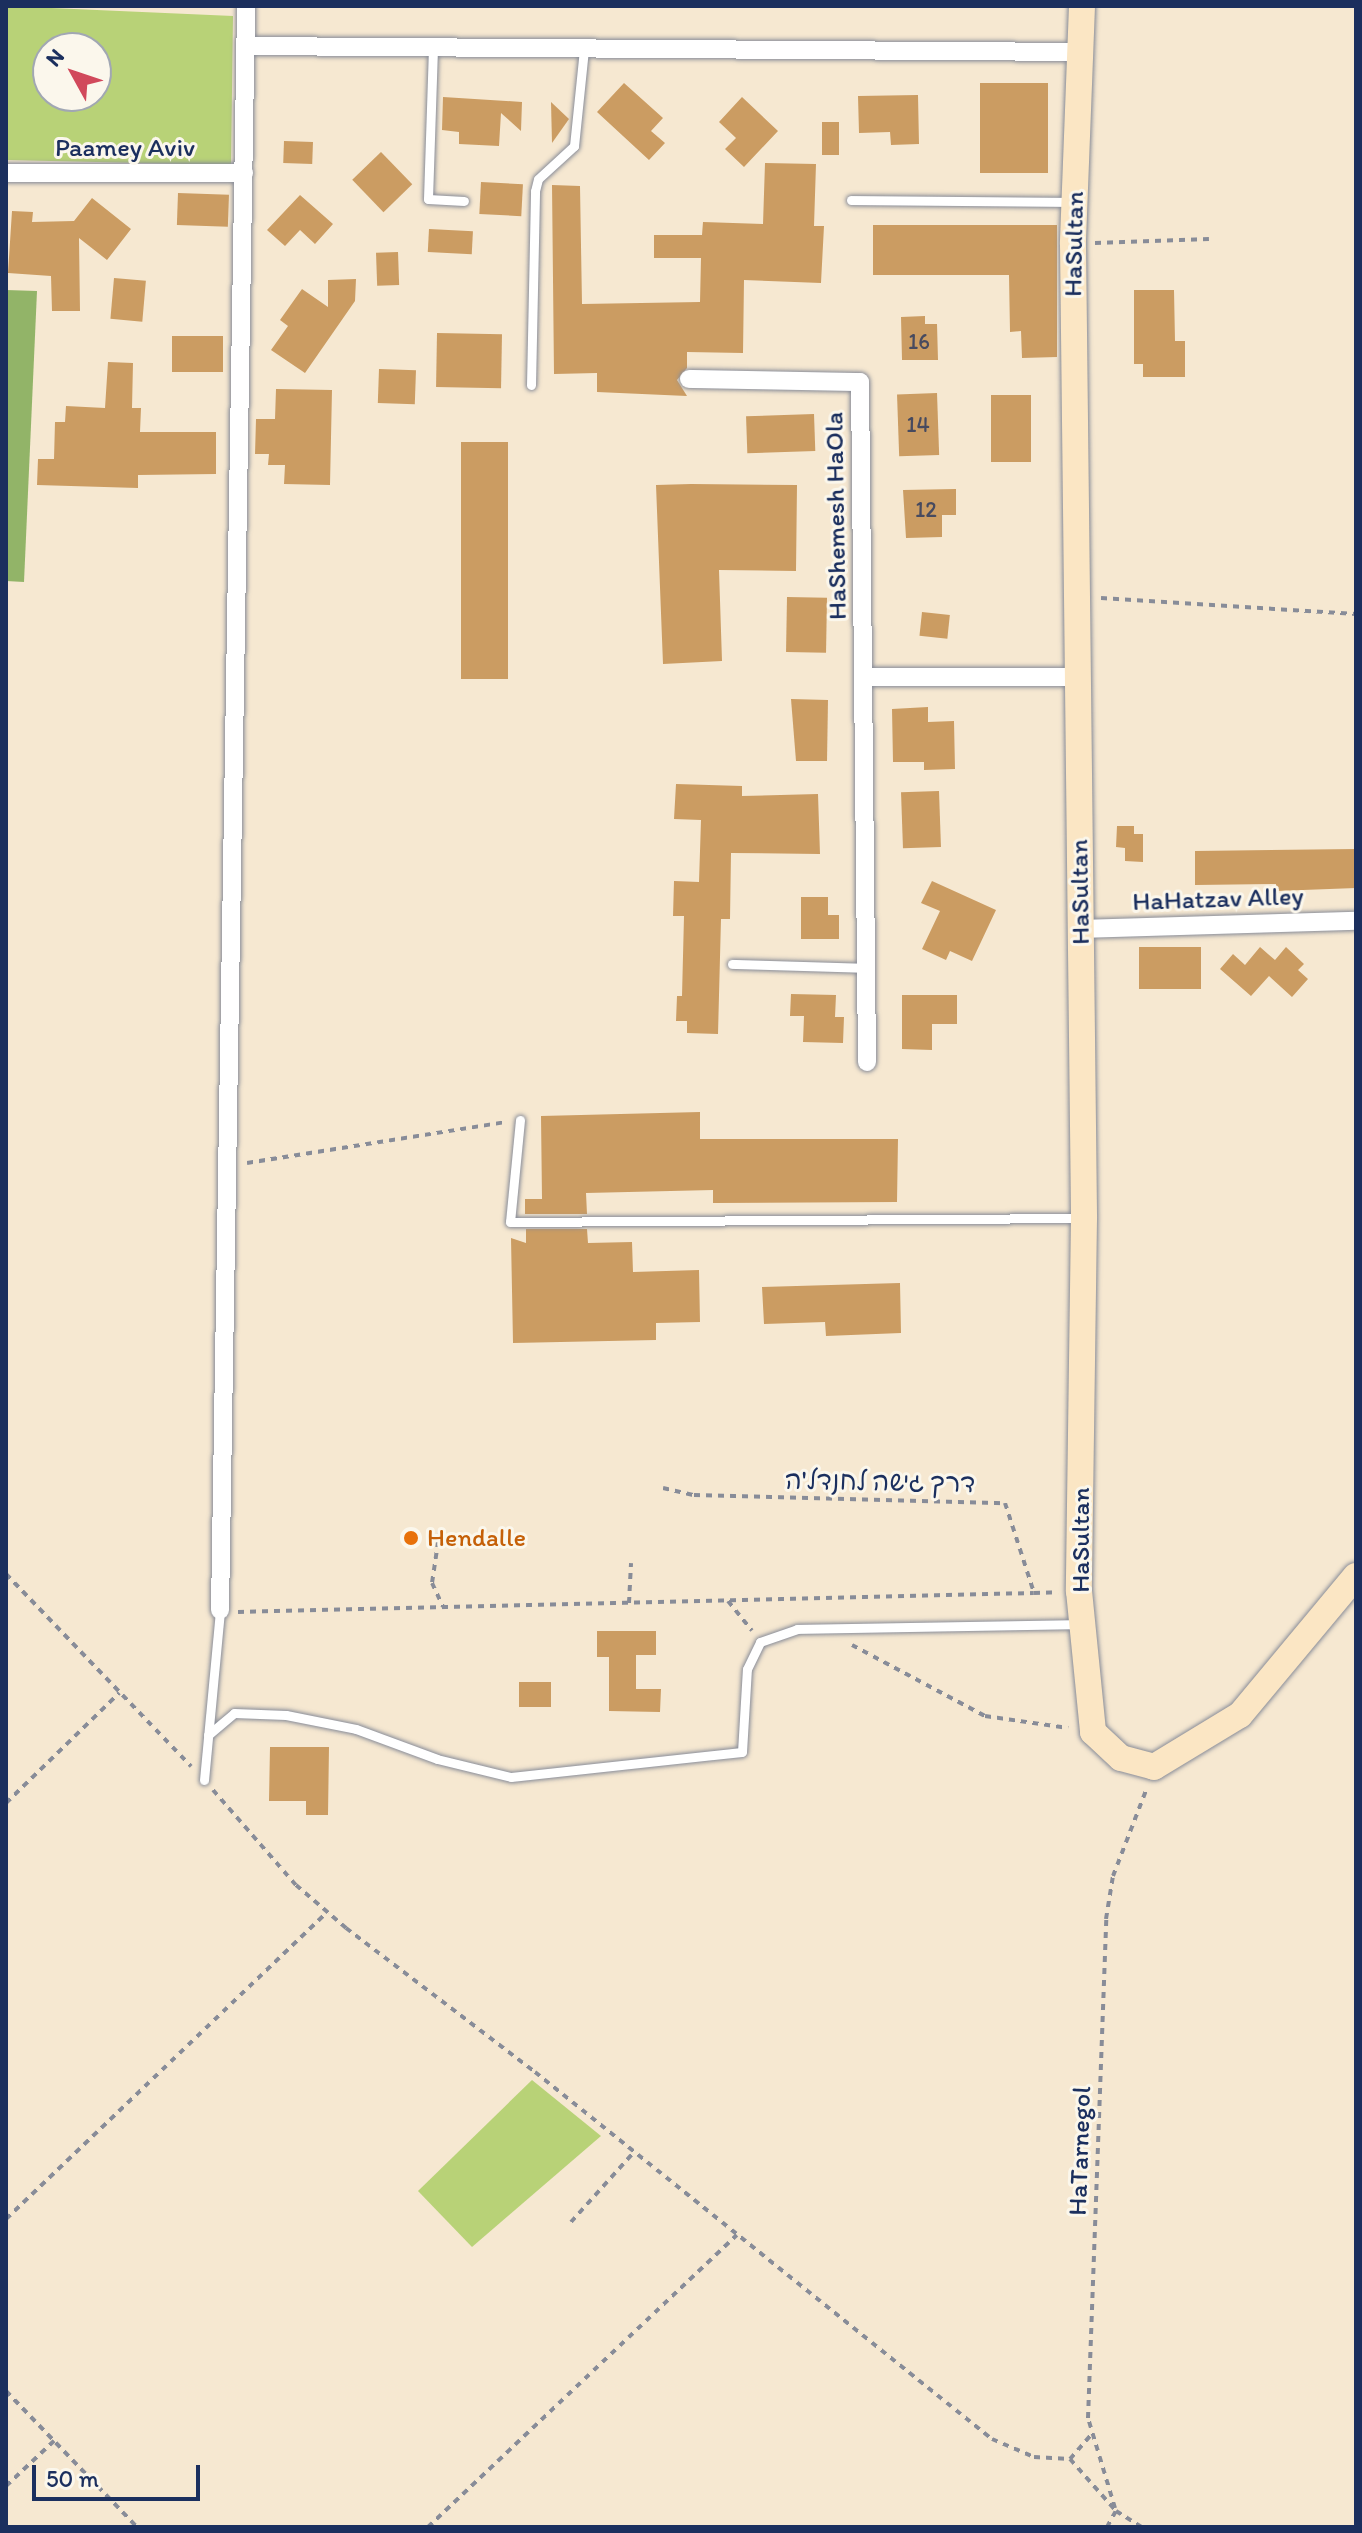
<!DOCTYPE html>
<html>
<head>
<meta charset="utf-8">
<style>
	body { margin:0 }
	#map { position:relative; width:1362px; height:2533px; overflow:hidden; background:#f6e8d1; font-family:Itim,"Playpen Sans Hebrew",sans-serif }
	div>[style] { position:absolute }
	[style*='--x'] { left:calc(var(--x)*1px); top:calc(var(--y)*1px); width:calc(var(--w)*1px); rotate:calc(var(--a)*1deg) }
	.green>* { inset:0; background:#b8d277 }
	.forest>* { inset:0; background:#92b468 }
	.building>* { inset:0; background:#cb9c62; transform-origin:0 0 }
	.path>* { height:4px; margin-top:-2px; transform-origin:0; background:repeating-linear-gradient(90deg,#888c98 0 6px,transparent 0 12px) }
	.roads { filter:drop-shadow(0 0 2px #888c98) drop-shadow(0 0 2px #888c98) }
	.lane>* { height:9px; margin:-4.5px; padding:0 4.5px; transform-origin:4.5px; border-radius:4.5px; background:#fff }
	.street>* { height:18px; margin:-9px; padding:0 9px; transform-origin:9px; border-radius:9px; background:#fff }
	.secondary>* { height:26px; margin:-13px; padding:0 13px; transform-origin:13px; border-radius:13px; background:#fbe6c4 }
	.dots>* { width:22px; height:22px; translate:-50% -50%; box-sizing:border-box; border:4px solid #fbf7ec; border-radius:50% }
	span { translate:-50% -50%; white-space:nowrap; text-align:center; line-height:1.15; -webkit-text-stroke:6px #fbf7ec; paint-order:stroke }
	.number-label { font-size:22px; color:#474a5f }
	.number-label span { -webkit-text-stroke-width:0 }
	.street-label { font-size:26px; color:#1b2f5e }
	.food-label { font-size:26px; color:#c56008 }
	.left { translate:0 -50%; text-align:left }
	.frame { position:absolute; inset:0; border:8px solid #1b2f5e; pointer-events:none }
	.north { position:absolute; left:32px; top:32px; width:80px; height:80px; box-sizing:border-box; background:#fbf7ec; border:2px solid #a1a7b3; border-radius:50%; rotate:310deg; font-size:22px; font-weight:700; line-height:32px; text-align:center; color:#1b2f5e }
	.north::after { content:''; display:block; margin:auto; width:28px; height:36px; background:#d1495b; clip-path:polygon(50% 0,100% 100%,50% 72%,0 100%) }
	.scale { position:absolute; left:32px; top:2465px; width:168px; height:36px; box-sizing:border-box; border:4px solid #1b2f5e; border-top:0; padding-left:10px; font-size:24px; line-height:28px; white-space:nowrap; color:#1b2f5e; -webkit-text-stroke:6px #fbf7ec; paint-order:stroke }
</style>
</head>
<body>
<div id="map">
	<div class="green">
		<i style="clip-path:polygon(evenodd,6px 6px,233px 16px,231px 165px,6px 160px,6px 6px,48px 48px,96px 48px,96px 96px,48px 96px,48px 48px)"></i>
		<i style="clip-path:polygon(532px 2080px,601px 2136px,472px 2247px,418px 2191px)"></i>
	</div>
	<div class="forest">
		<i style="clip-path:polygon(6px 290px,37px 291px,24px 582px,6px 581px)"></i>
	</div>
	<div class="building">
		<i style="clip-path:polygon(624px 83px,663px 118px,651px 131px,665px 143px,649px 160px,597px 112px)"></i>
		<i style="left:980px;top:83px;width:68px;height:90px"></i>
		<i style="clip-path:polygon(918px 95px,919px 144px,891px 145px,890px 132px,859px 133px,858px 96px)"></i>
		<i style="clip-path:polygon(443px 97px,522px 102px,521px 131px,501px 113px,499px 146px,459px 144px,459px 132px,442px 130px)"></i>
		<i style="clip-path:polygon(742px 97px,778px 131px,744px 167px,725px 149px,736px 138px,719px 122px)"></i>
		<i style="clip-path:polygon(551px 102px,569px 119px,552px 143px)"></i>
		<i style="left:822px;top:122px;width:17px;height:33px"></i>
		<i style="left:284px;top:141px;width:29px;height:22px;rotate:2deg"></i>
		<i style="left:381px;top:152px;width:45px;height:40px;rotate:46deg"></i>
		<i style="clip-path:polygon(765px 163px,816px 164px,814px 226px,824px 226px,821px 283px,744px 280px,743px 353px,687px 352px,687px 368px,677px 380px,687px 396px,597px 392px,597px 373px,554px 374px,552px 185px,580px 186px,582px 304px,700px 302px,701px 258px,654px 258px,654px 235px,702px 235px,703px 222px,763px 224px)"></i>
		<i style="left:481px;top:182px;width:42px;height:32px;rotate:3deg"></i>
		<i style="left:178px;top:193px;width:51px;height:32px;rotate:2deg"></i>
		<i style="clip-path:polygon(300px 195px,333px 224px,315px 244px,300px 230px,285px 246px,267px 230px)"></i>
		<i style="clip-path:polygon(92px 198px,131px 229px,107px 260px,79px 238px,80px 311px,52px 311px,51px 276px,8px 273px,12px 211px,33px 212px,32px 222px,74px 221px)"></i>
		<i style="clip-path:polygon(873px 225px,1057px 225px,1057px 357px,1022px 358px,1021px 331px,1010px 332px,1009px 275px,873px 275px)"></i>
		<i style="left:429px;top:229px;width:44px;height:23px;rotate:3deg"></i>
		<i style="left:398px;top:252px;width:33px;height:22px;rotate:88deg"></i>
		<i style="left:114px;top:278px;width:32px;height:41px;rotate:5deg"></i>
		<i style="clip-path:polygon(356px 279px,355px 301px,305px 373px,271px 350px,288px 326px,280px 320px,302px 289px,328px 307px,328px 280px)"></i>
		<i style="clip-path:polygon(1134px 290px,1174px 290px,1175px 341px,1185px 341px,1185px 377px,1143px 377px,1143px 364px,1134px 364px)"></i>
		<i style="clip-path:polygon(925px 316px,925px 324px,937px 324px,938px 360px,902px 360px,901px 317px)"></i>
		<i style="left:437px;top:333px;width:65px;height:54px;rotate:1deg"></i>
		<i style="left:172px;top:336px;width:51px;height:36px"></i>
		<i style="clip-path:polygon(108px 362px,133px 363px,132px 408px,141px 408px,140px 432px,216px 432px,216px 474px,138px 475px,138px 488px,37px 485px,38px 459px,54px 459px,55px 422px,65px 422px,66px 406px,105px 408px)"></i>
		<i style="left:379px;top:369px;width:37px;height:34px;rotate:2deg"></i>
		<i style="clip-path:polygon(276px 389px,332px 390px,330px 485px,284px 484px,285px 465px,268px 465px,269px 454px,255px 454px,256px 419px,275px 419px)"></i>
		<i style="left:937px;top:393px;width:62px;height:40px;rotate:88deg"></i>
		<i style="left:1031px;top:395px;width:67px;height:40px;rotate:90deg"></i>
		<i style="left:814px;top:414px;width:37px;height:68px;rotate:88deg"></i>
		<i style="left:508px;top:442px;width:237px;height:47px;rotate:90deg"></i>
		<i style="clip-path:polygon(691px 484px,797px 485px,796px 571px,719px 570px,722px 661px,663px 664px,656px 485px)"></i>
		<i style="clip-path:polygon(956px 489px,956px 515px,942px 515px,942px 537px,906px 538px,903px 490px)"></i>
		<i style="left:787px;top:597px;width:40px;height:55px;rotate:1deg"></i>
		<i style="left:922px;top:612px;width:28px;height:24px;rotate:6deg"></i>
		<i style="clip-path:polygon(791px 699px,828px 700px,827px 761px,796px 761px)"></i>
		<i style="clip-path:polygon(928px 707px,928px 722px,954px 721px,955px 769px,924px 770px,924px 762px,893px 762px,892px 709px)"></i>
		<i style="clip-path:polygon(676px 784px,742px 786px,742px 796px,818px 794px,820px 854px,731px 853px,730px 919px,721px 919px,718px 1034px,687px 1033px,687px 1021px,676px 1021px,677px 996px,682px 996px,684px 916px,673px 916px,674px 881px,699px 882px,701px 820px,674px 819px)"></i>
		<i style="left:939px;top:791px;width:56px;height:38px;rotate:88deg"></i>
		<i style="clip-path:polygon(1117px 826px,1134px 826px,1134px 834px,1143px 834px,1143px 862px,1125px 861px,1125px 848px,1116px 847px)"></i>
		<i style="clip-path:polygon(1356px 849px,1356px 888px,1276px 891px,1276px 884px,1195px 885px,1195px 851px)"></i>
		<i style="clip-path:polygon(932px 881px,996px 910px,972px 961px,950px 951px,946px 960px,922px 949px,940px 911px,921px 903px)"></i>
		<i style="clip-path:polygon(801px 897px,828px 897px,828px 915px,839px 915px,839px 939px,801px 939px)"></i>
		<i style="left:1139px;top:947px;width:62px;height:42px"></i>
		<i style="clip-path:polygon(1260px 947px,1275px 960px,1286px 947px,1304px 964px,1298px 970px,1308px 979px,1292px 997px,1269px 976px,1251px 996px,1220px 969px,1233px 954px,1245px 965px)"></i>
		<i style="clip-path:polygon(791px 994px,836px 995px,835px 1017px,844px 1017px,843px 1043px,803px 1042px,804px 1016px,790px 1016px)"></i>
		<i style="clip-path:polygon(902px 995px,957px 995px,957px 1024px,932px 1024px,932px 1050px,902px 1049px)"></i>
		<i style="clip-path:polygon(700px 1112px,700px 1139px,898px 1139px,897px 1202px,713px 1203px,713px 1190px,586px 1193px,587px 1214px,525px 1214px,525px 1199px,542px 1199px,541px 1116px)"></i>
		<i style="clip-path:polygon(526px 1229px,587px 1229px,588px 1243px,632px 1242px,633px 1272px,699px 1270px,700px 1322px,656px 1323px,656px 1340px,513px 1343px,511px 1238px,526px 1243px)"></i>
		<i style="clip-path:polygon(900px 1283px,901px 1333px,826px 1336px,825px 1322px,764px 1324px,762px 1287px)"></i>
		<i style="clip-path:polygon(597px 1631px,656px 1631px,656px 1655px,636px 1655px,636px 1689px,661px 1689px,660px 1712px,609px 1711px,609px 1657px,597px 1657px)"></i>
		<i style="left:551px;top:1682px;width:25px;height:32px;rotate:90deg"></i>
		<i style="clip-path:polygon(270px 1747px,329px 1747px,328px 1815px,306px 1815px,306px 1801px,269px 1801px)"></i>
	</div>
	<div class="path">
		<i style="--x:1095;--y:243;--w:114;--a:-2"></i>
		<i style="--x:1101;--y:598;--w:256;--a:3.6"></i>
		<i style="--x:247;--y:1163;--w:263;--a:-9"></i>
		<i style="--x:663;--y:1488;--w:32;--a:13"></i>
		<i style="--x:694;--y:1495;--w:311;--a:1.5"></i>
		<i style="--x:1005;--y:1503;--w:95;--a:72.1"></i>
		<i style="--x:1034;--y:1593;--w:24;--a:-2"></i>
		<i style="--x:440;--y:1529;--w:55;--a:98.4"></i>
		<i style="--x:432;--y:1583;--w:26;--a:65"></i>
		<i style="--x:6;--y:1574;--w:267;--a:46.1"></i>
		<i style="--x:728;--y:1601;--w:38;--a:51"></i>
		<i style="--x:629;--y:1603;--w:40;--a:-87.1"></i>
		<i style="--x:238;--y:1612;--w:796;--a:-1.37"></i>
		<i style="--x:852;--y:1645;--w:151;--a:28.1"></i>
		<i style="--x:985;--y:1716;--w:84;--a:8.2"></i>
		<i style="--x:213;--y:1790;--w:126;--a:48.9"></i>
		<i style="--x:296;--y:1885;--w:66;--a:40.7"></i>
		<i style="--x:346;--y:1928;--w:238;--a:37.3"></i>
		<i style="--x:535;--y:2072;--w:586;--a:38.77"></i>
		<i style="--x:992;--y:2439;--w:46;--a:23.2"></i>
		<i style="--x:1034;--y:2457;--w:36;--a:3"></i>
		<i style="--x:1070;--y:2459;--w:69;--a:48.5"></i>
		<i style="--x:1116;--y:2511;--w:31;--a:32"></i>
		<i style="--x:6;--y:1803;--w:158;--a:-44.2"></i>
		<i style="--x:6;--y:2219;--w:444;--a:-43.7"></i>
		<i style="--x:571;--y:2222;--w:94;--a:-48"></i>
		<i style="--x:6;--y:2391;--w:189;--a:46.1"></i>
		<i style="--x:1070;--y:2459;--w:33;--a:-49"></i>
		<i style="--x:6;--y:2486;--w:66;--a:-43.2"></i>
		<i style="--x:1115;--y:2508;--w:94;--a:-106.7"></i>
		<i style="--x:1088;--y:2418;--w:499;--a:-87.9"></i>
		<i style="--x:1106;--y:1919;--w:44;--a:-80.8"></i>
		<i style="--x:1113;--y:1876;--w:94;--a:-68.9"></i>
		<i style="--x:428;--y:2527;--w:425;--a:-43.4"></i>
		<i style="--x:1107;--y:2527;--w:18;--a:-61"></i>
	</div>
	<div class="roads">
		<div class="lane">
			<i style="--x:433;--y:48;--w:151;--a:91.9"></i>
			<i style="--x:428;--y:199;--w:36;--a:3"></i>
			<i style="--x:851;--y:200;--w:221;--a:0.5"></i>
			<i style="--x:531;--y:385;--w:194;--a:-88.8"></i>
			<i style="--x:535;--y:191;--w:12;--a:-76"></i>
			<i style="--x:538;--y:179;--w:49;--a:-42.5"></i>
			<i style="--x:574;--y:146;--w:98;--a:-84.1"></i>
			<i style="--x:732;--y:964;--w:134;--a:1.7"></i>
			<i style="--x:520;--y:1120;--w:102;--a:95.6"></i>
			<i style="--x:510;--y:1222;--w:570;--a:-0.4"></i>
			<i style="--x:208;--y:1735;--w:34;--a:-40"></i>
			<i style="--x:234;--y:1713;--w:52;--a:2.2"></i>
			<i style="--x:286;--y:1715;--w:71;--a:11.3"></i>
			<i style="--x:356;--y:1729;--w:86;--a:20.3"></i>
			<i style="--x:437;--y:1759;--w:76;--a:13.7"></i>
			<i style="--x:511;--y:1777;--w:232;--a:-6.2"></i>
			<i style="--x:742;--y:1752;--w:83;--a:-86.6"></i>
			<i style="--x:747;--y:1669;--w:30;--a:-64"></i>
			<i style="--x:760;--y:1642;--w:39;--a:-19"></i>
			<i style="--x:797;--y:1629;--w:284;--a:-1"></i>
			<i style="--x:204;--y:1780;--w:171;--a:-84.6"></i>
		</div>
		<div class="street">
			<i style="--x:245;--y:46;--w:837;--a:0.41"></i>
			<i style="--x:6;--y:173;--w:238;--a:0"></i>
			<i style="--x:689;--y:379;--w:171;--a:1"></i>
			<i style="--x:860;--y:382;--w:680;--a:89.41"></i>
			<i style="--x:864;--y:677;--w:212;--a:0"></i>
			<i style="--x:1080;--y:929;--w:276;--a:-1.7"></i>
			<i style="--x:220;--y:1610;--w:1604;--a:-89.07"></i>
		</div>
		<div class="secondary">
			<i style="--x:1082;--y:6;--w:238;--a:92.2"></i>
			<i style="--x:1073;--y:244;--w:974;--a:89.35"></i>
			<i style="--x:1084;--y:1218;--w:373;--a:90.8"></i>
			<i style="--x:1079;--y:1591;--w:142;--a:84.3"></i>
			<i style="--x:1093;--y:1732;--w:38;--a:43"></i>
			<i style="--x:1121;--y:1758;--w:34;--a:15"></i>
			<i style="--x:1154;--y:1767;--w:100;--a:-31.2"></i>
			<i style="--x:1240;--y:1715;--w:181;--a:-50.2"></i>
		</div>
	</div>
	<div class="dots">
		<i style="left:411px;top:1538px;background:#e8710a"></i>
	</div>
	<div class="number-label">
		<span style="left:919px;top:342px">16</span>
		<span style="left:918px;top:425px">14</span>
		<span style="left:926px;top:510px">12</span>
	</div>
	<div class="street-label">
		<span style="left:125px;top:148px">Paamey Aviv</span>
		<span style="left:1074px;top:244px;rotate:-89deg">HaSultan</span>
		<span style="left:836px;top:516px;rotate:-91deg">HaShemesh HaOla</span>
		<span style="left:1080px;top:892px;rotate:-91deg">HaSultan</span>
		<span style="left:1218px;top:899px;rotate:-2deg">HaHatzav Alley</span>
		<span style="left:880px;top:1482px;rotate:1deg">דרך גישה לחנדל'ה</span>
		<span style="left:1081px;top:1540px;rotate:-90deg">HaSultan</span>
		<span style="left:1080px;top:2151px;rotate:-88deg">HaTarnegol</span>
	</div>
	<div class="food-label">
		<span class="left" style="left:427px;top:1538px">Hendalle</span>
	</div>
	<div class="frame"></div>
	<div class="north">N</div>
	<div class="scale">50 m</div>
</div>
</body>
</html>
